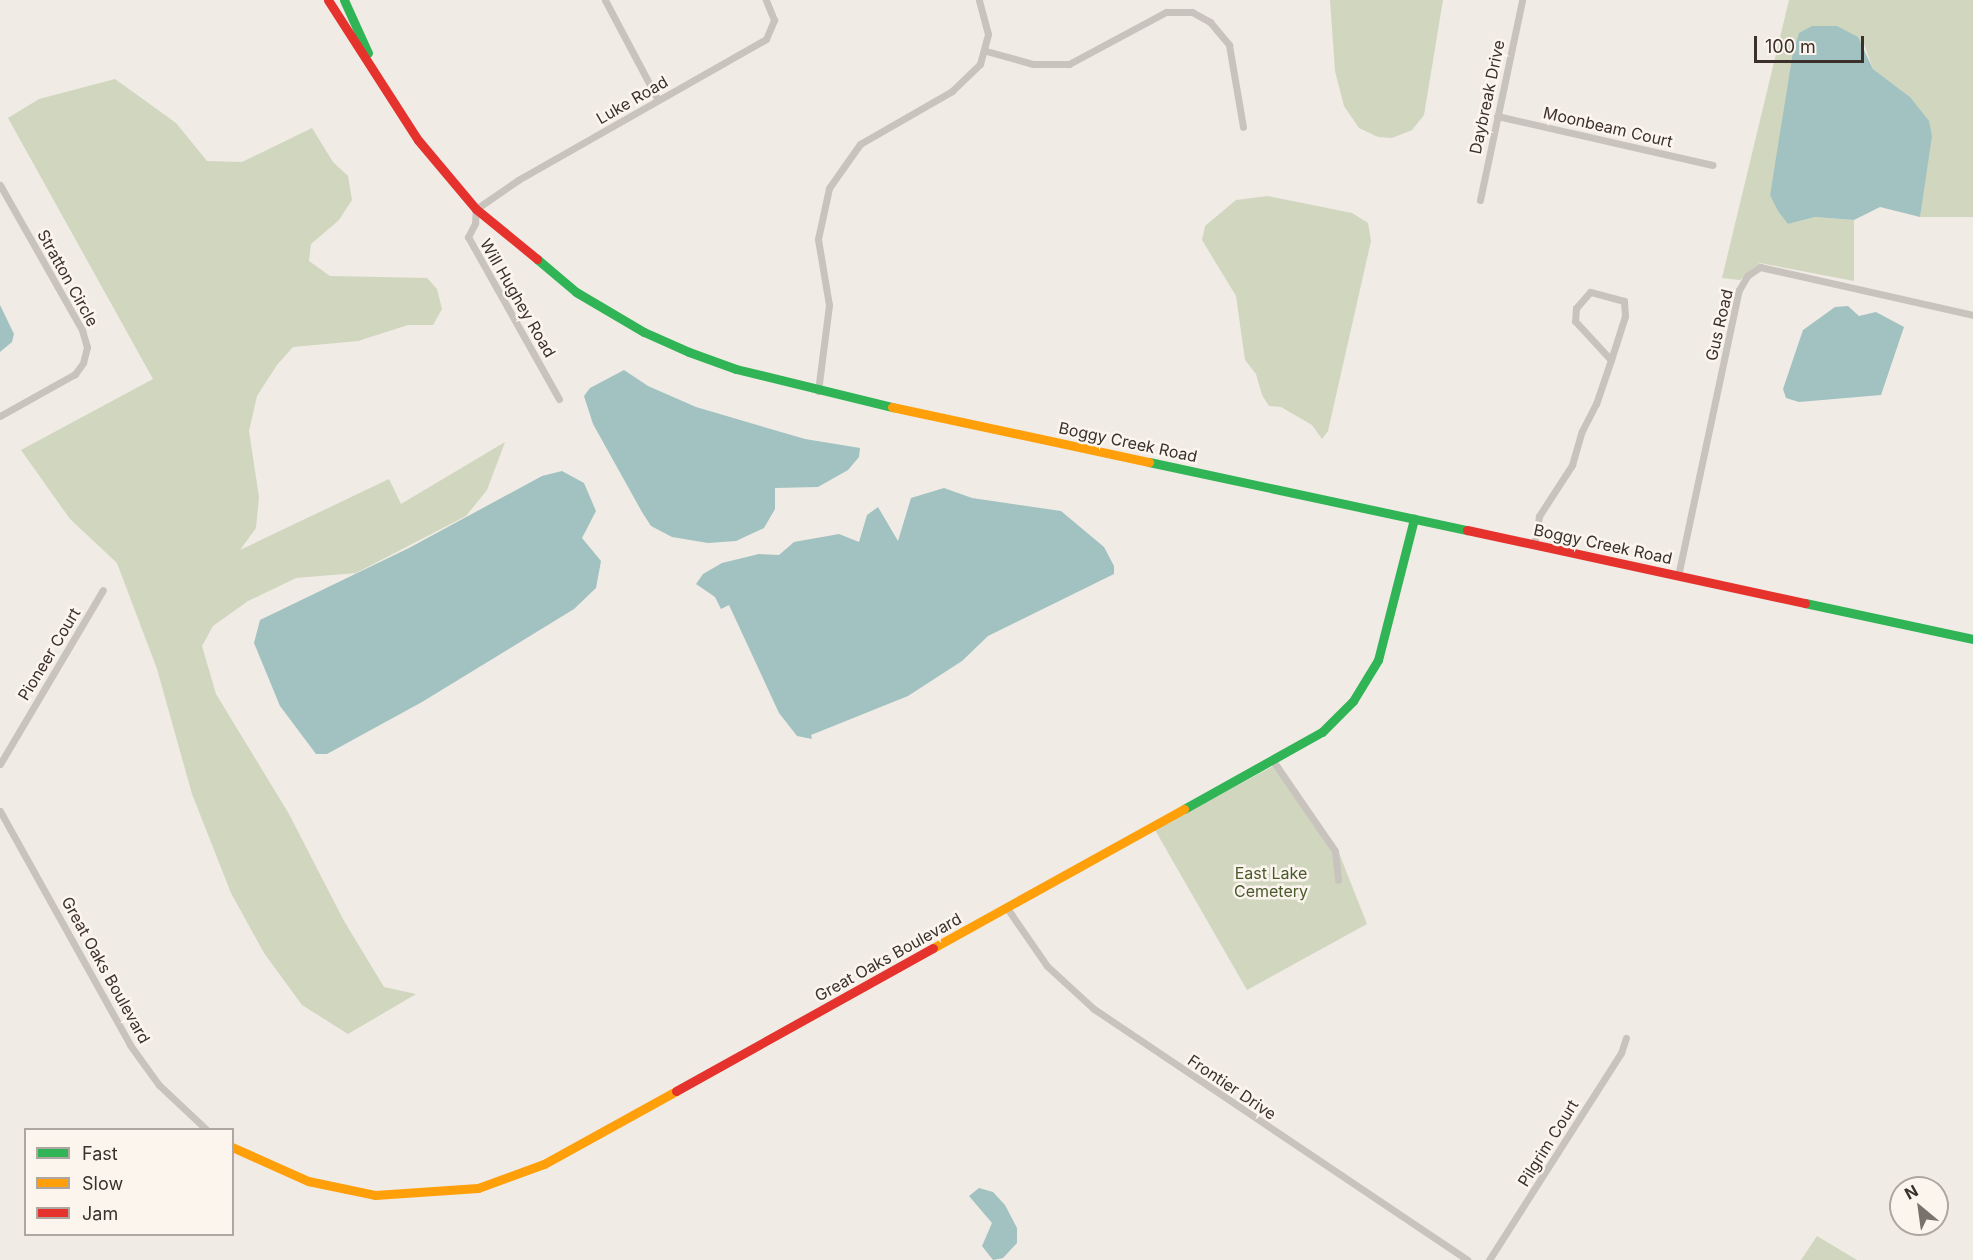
<!DOCTYPE html>
<html>
<head>
<meta charset="utf-8">
<style>
	body { margin:0 }
	#map { position:relative; width:1973px; height:1260px; overflow:hidden; background:#f0ebe5; font-family:Inter,sans-serif }
	div>[style] { position:absolute }
	[style*='--x'] { left:calc(var(--x)*1px); top:calc(var(--y)*1px); width:calc(var(--w)*1px); rotate:calc(var(--a)*1deg) }
	.green>* { inset:0; background:#d1d6bf }
	.water>* { inset:0; background:#a1c2c1 }
	.street>* { height:7px; margin:-3.5px; padding:0 3.5px; transform-origin:3.5px; border-radius:3.5px; background:#c9c3be }
	.fast>* { height:9px; margin:-4.5px; padding:0 4.5px; transform-origin:4.5px; border-radius:4.5px; background:#30b455 }
	.slow>* { height:9px; margin:-4.5px; padding:0 4.5px; transform-origin:4.5px; border-radius:4.5px; background:#ff9f0a }
	.jam>* { height:9px; margin:-4.5px; padding:0 4.5px; transform-origin:4.5px; border-radius:4.5px; background:#e5322d }
	span { translate:-50% -50%; white-space:nowrap; text-align:center; line-height:1.15; -webkit-text-stroke:5px #fbf5ee; paint-order:stroke }
	.street-label { font-size:16px; color:#3b302b }
	.park-label { font-size:16px; color:#4a5a2e }
	.legend { position:absolute; left:24px; top:1128px; width:210px; height:108px; box-sizing:border-box; background:#fbf5ee; border:2px solid #aea6a0; margin:0; padding:8px 10px; list-style:none; font-size:18px; color:#3b302b }
	.legend li { display:flex; align-items:center; gap:12px; height:30px }
	.legend b { width:30px; border:2px solid #aea6a0 }
	.north { position:absolute; left:1889px; top:1176px; width:60px; height:60px; box-sizing:border-box; background:#fbf5ee; border:2px solid #aea6a0; border-radius:50%; rotate:331deg; font-size:16px; font-weight:700; line-height:24px; text-align:center; color:#3b302b }
	.north::after { content:''; display:block; margin:auto; width:21px; height:27px; background:#7a716c; clip-path:polygon(50% 0,100% 100%,50% 72%,0 100%) }
	.scale { position:absolute; left:1754px; top:36px; width:110px; height:27px; box-sizing:border-box; border:3px solid #3b302b; border-top:0; padding-left:8px; font-size:18px; line-height:21px; white-space:nowrap; color:#3b302b; -webkit-text-stroke:4px #fbf5ee; paint-order:stroke }
</style>
</head>
<body>
<div id="map">
	<div class="green">
		<i style="clip-path:polygon(1330px 0,1443px 0,1424px 115px,1412px 130px,1392px 138px,1378px 137px,1359px 128px,1344px 106px,1335px 71px)"></i>
		<i style="clip-path:polygon(1789px 0,1973px 0,1973px 217px,1920px 217px,1923px 187px,1910px 97px,1873px 69px,1864px 44px,1799px 33px,1770px 195px,1788px 224px,1815px 217px,1854px 220px,1854px 281px,1760px 263px,1740px 280px,1722px 278px)"></i>
		<i style="clip-path:polygon(115px 79px,176px 123px,207px 161px,242px 162px,312px 128px,333px 162px,348px 176px,352px 200px,339px 220px,311px 244px,309px 261px,330px 276px,427px 278px,437px 289px,442px 309px,433px 325px,408px 325px,358px 341px,293px 347px,277px 365px,257px 396px,249px 431px,259px 497px,256px 528px,240px 550px,389px 479px,401px 504px,505px 442px,487px 490px,466px 516px,356px 573px,296px 578px,248px 601px,213px 626px,202px 646px,216px 694px,289px 814px,344px 921px,384px 987px,416px 994px,348px 1034px,302px 1005px,264px 953px,231px 893px,192px 794px,157px 669px,117px 563px,70px 519px,21px 450px,153px 379px,8px 118px,39px 99px)"></i>
		<i style="clip-path:polygon(1268px 196px,1352px 213px,1368px 223px,1371px 241px,1328px 431px,1322px 439px,1312px 425px,1281px 407px,1269px 406px,1262px 395px,1256px 374px,1245px 360px,1236px 296px,1202px 240px,1205px 226px,1236px 200px)"></i>
		<i style="clip-path:polygon(1279px 763px,1337px 848px,1367px 924px,1247px 990px,1155px 830px)"></i>
		<i style="clip-path:polygon(1817px 1236px,1857px 1260px,1801px 1260px)"></i>
	</div>
	<div class="water">
		<i style="clip-path:polygon(1812px 26px,1837px 26px,1858px 37px,1873px 69px,1910px 97px,1929px 121px,1932px 136px,1920px 217px,1880px 207px,1854px 220px,1815px 217px,1788px 224px,1778px 211px,1770px 195px,1793px 52px,1799px 33px)"></i>
		<i style="clip-path:polygon(0 305px,14px 334px,12px 342px,0 352px)"></i>
		<i style="clip-path:polygon(1848px 306px,1859px 316px,1876px 312px,1904px 327px,1881px 395px,1799px 402px,1786px 398px,1783px 389px,1803px 330px,1835px 307px)"></i>
		<i style="clip-path:polygon(624px 370px,648px 386px,696px 407px,805px 439px,860px 448px,859px 457px,848px 470px,818px 487px,775px 488px,775px 509px,764px 528px,736px 541px,708px 543px,672px 537px,651px 526px,642px 512px,593px 424px,584px 396px,590px 388px)"></i>
		<i style="clip-path:polygon(562px 471px,584px 483px,596px 511px,582px 538px,601px 561px,596px 588px,574px 609px,422px 702px,327px 754px,316px 754px,280px 706px,254px 643px,260px 620px,409px 548px,542px 476px)"></i>
		<i style="clip-path:polygon(944px 488px,972px 498px,1061px 511px,1104px 547px,1114px 566px,1114px 574px,988px 636px,962px 661px,908px 696px,811px 735px,812px 739px,797px 736px,779px 713px,729px 605px,721px 609px,715px 597px,696px 584px,703px 574px,722px 563px,759px 554px,779px 555px,794px 542px,839px 534px,859px 542px,867px 515px,878px 507px,898px 541px,911px 498px)"></i>
		<i style="clip-path:polygon(979px 1188px,993px 1192px,1005px 1205px,1017px 1228px,1017px 1243px,1003px 1258px,993px 1260px,982px 1246px,992px 1223px,969px 1196px)"></i>
	</div>
	<div class="street">
		<i style="--x:605;--y:0;--w:113;--a:62.1"></i>
		<i style="--x:986;--y:51;--w:49;--a:15.5"></i>
		<i style="--x:1033;--y:64;--w:36;--a:0"></i>
		<i style="--x:1069;--y:64;--w:110;--a:-28.2"></i>
		<i style="--x:1166;--y:12;--w:26;--a:0"></i>
		<i style="--x:1192;--y:12;--w:21;--a:29"></i>
		<i style="--x:1210;--y:22;--w:30;--a:50"></i>
		<i style="--x:1229;--y:45;--w:83;--a:80.3"></i>
		<i style="--x:1497;--y:116;--w:221;--a:12.8"></i>
		<i style="--x:0;--y:185;--w:167;--a:60.5"></i>
		<i style="--x:82;--y:330;--w:18;--a:74"></i>
		<i style="--x:87;--y:347;--w:16;--a:104"></i>
		<i style="--x:83;--y:363;--w:14;--a:126"></i>
		<i style="--x:75;--y:374;--w:86;--a:150.8"></i>
		<i style="--x:1480;--y:200;--w:204;--a:-78.1"></i>
		<i style="--x:818;--y:391;--w:87;--a:-82.7"></i>
		<i style="--x:829;--y:305;--w:67;--a:-99.5"></i>
		<i style="--x:818;--y:239;--w:52;--a:-77.8"></i>
		<i style="--x:829;--y:188;--w:54;--a:-54.8"></i>
		<i style="--x:860;--y:144;--w:106;--a:-29.9"></i>
		<i style="--x:952;--y:91;--w:39;--a:-44"></i>
		<i style="--x:980;--y:64;--w:31;--a:-75"></i>
		<i style="--x:988;--y:34;--w:35;--a:-105"></i>
		<i style="--x:559;--y:399;--w:186;--a:-119.3"></i>
		<i style="--x:468;--y:237;--w:16;--a:-63"></i>
		<i style="--x:475;--y:223;--w:14;--a:-86"></i>
		<i style="--x:476;--y:209;--w:51;--a:-34.6"></i>
		<i style="--x:518;--y:180;--w:285;--a:-29.6"></i>
		<i style="--x:766;--y:39;--w:21;--a:-67"></i>
		<i style="--x:774;--y:20;--w:22;--a:-112"></i>
		<i style="--x:1534;--y:545;--w:29;--a:-80"></i>
		<i style="--x:1539;--y:516;--w:61;--a:-57.1"></i>
		<i style="--x:1572;--y:465;--w:35;--a:-74"></i>
		<i style="--x:1582;--y:431;--w:30;--a:-63"></i>
		<i style="--x:1596;--y:404;--w:46;--a:-71.2"></i>
		<i style="--x:1611;--y:360;--w:46;--a:-72.3"></i>
		<i style="--x:1625;--y:316;--w:15;--a:-94"></i>
		<i style="--x:1624;--y:301;--w:35;--a:-165"></i>
		<i style="--x:1590;--y:292;--w:21;--a:131"></i>
		<i style="--x:1576;--y:308;--w:13;--a:94"></i>
		<i style="--x:1575;--y:321;--w:53;--a:47.3"></i>
		<i style="--x:1678;--y:576;--w:292;--a:-78"></i>
		<i style="--x:1739;--y:290;--w:16;--a:-60"></i>
		<i style="--x:1747;--y:276;--w:16;--a:-35"></i>
		<i style="--x:1760;--y:267;--w:218;--a:12.7"></i>
		<i style="--x:1273;--y:761;--w:109;--a:55.4"></i>
		<i style="--x:1335;--y:851;--w:29;--a:84"></i>
		<i style="--x:0;--y:764;--w:202;--a:-59.4"></i>
		<i style="--x:0;--y:811;--w:268;--a:60.9"></i>
		<i style="--x:130;--y:1045;--w:49;--a:54.1"></i>
		<i style="--x:159;--y:1085;--w:66;--a:43.2"></i>
		<i style="--x:1007;--y:908;--w:70;--a:55.4"></i>
		<i style="--x:1047;--y:966;--w:64;--a:42.5"></i>
		<i style="--x:1094;--y:1009;--w:450;--a:33.9"></i>
		<i style="--x:1489;--y:1260;--w:246;--a:-57.5"></i>
		<i style="--x:1621;--y:1053;--w:16;--a:-72"></i>
	</div>
	<div class="fast">
		<i style="--x:344;--y:0;--w:58;--a:65.6"></i>
		<i style="--x:537;--y:259;--w:51;--a:40.2"></i>
		<i style="--x:576;--y:292;--w:79;--a:30.5"></i>
		<i style="--x:644;--y:332;--w:49;--a:24"></i>
		<i style="--x:689;--y:352;--w:50;--a:19.9"></i>
		<i style="--x:736;--y:369;--w:161;--a:13.7"></i>
		<i style="--x:1149;--y:462;--w:325;--a:12.1"></i>
		<i style="--x:1805;--y:603;--w:172;--a:12.1"></i>
		<i style="--x:1184;--y:809;--w:158;--a:-29.2"></i>
		<i style="--x:1322;--y:732;--w:44;--a:-45"></i>
		<i style="--x:1353;--y:701;--w:48;--a:-58.6"></i>
		<i style="--x:1378;--y:660;--w:146;--a:-75.7"></i>
	</div>
	<div class="slow">
		<i style="--x:892;--y:407;--w:263;--a:12.1"></i>
		<i style="--x:933;--y:948;--w:287;--a:-29"></i>
		<i style="--x:232;--y:1147;--w:83;--a:24.1"></i>
		<i style="--x:308;--y:1181;--w:68;--a:11.8"></i>
		<i style="--x:375;--y:1195;--w:103;--a:-3.9"></i>
		<i style="--x:478;--y:1188;--w:70;--a:-20"></i>
		<i style="--x:544;--y:1164;--w:151;--a:-28.9"></i>
	</div>
	<div class="jam">
		<i style="--x:328;--y:0;--w:166;--a:57.3"></i>
		<i style="--x:418;--y:140;--w:90;--a:50"></i>
		<i style="--x:476;--y:209;--w:79;--a:39.3"></i>
		<i style="--x:1467;--y:530;--w:346;--a:12.2"></i>
		<i style="--x:676;--y:1091;--w:294;--a:-29.1"></i>
	</div>
	<div class="street-label">
		<span style="left:1487px;top:97px;rotate:-78deg">Daybreak Drive</span>
		<span style="left:632px;top:100px;rotate:-30deg">Luke Road</span>
		<span style="left:1608px;top:127px;rotate:13deg">Moonbeam Court</span>
		<span style="left:68px;top:278px;rotate:61deg">Stratton Circle</span>
		<span style="left:518px;top:298px;rotate:60deg">Will Hughey Road</span>
		<span style="left:1719px;top:325px;rotate:-77deg">Gus Road</span>
		<span style="left:1128px;top:442px;rotate:12deg">Boggy Creek Road</span>
		<span style="left:1603px;top:544px;rotate:12deg">Boggy Creek Road</span>
		<span style="left:49px;top:654px;rotate:-59deg">Pioneer Court</span>
		<span style="left:888px;top:957px;rotate:-29deg">Great Oaks Boulevard</span>
		<span style="left:106px;top:970px;rotate:61deg">Great Oaks Boulevard</span>
		<span style="left:1232px;top:1087px;rotate:34deg">Frontier Drive</span>
		<span style="left:1548px;top:1143px;rotate:-58deg">Pilgrim Court</span>
	</div>
	<div class="park-label">
		<span style="left:1271px;top:882px">East Lake<br>Cemetery</span>
	</div>
	<ul class="legend">
	<li><b style="height:8px;background:#30b455"></b>Fast</li>
	<li><b style="height:8px;background:#ff9f0a"></b>Slow</li>
	<li><b style="height:8px;background:#e5322d"></b>Jam</li>
	</ul>
	<div class="north">N</div>
	<div class="scale">100 m</div>
</div>
</body>
</html>
